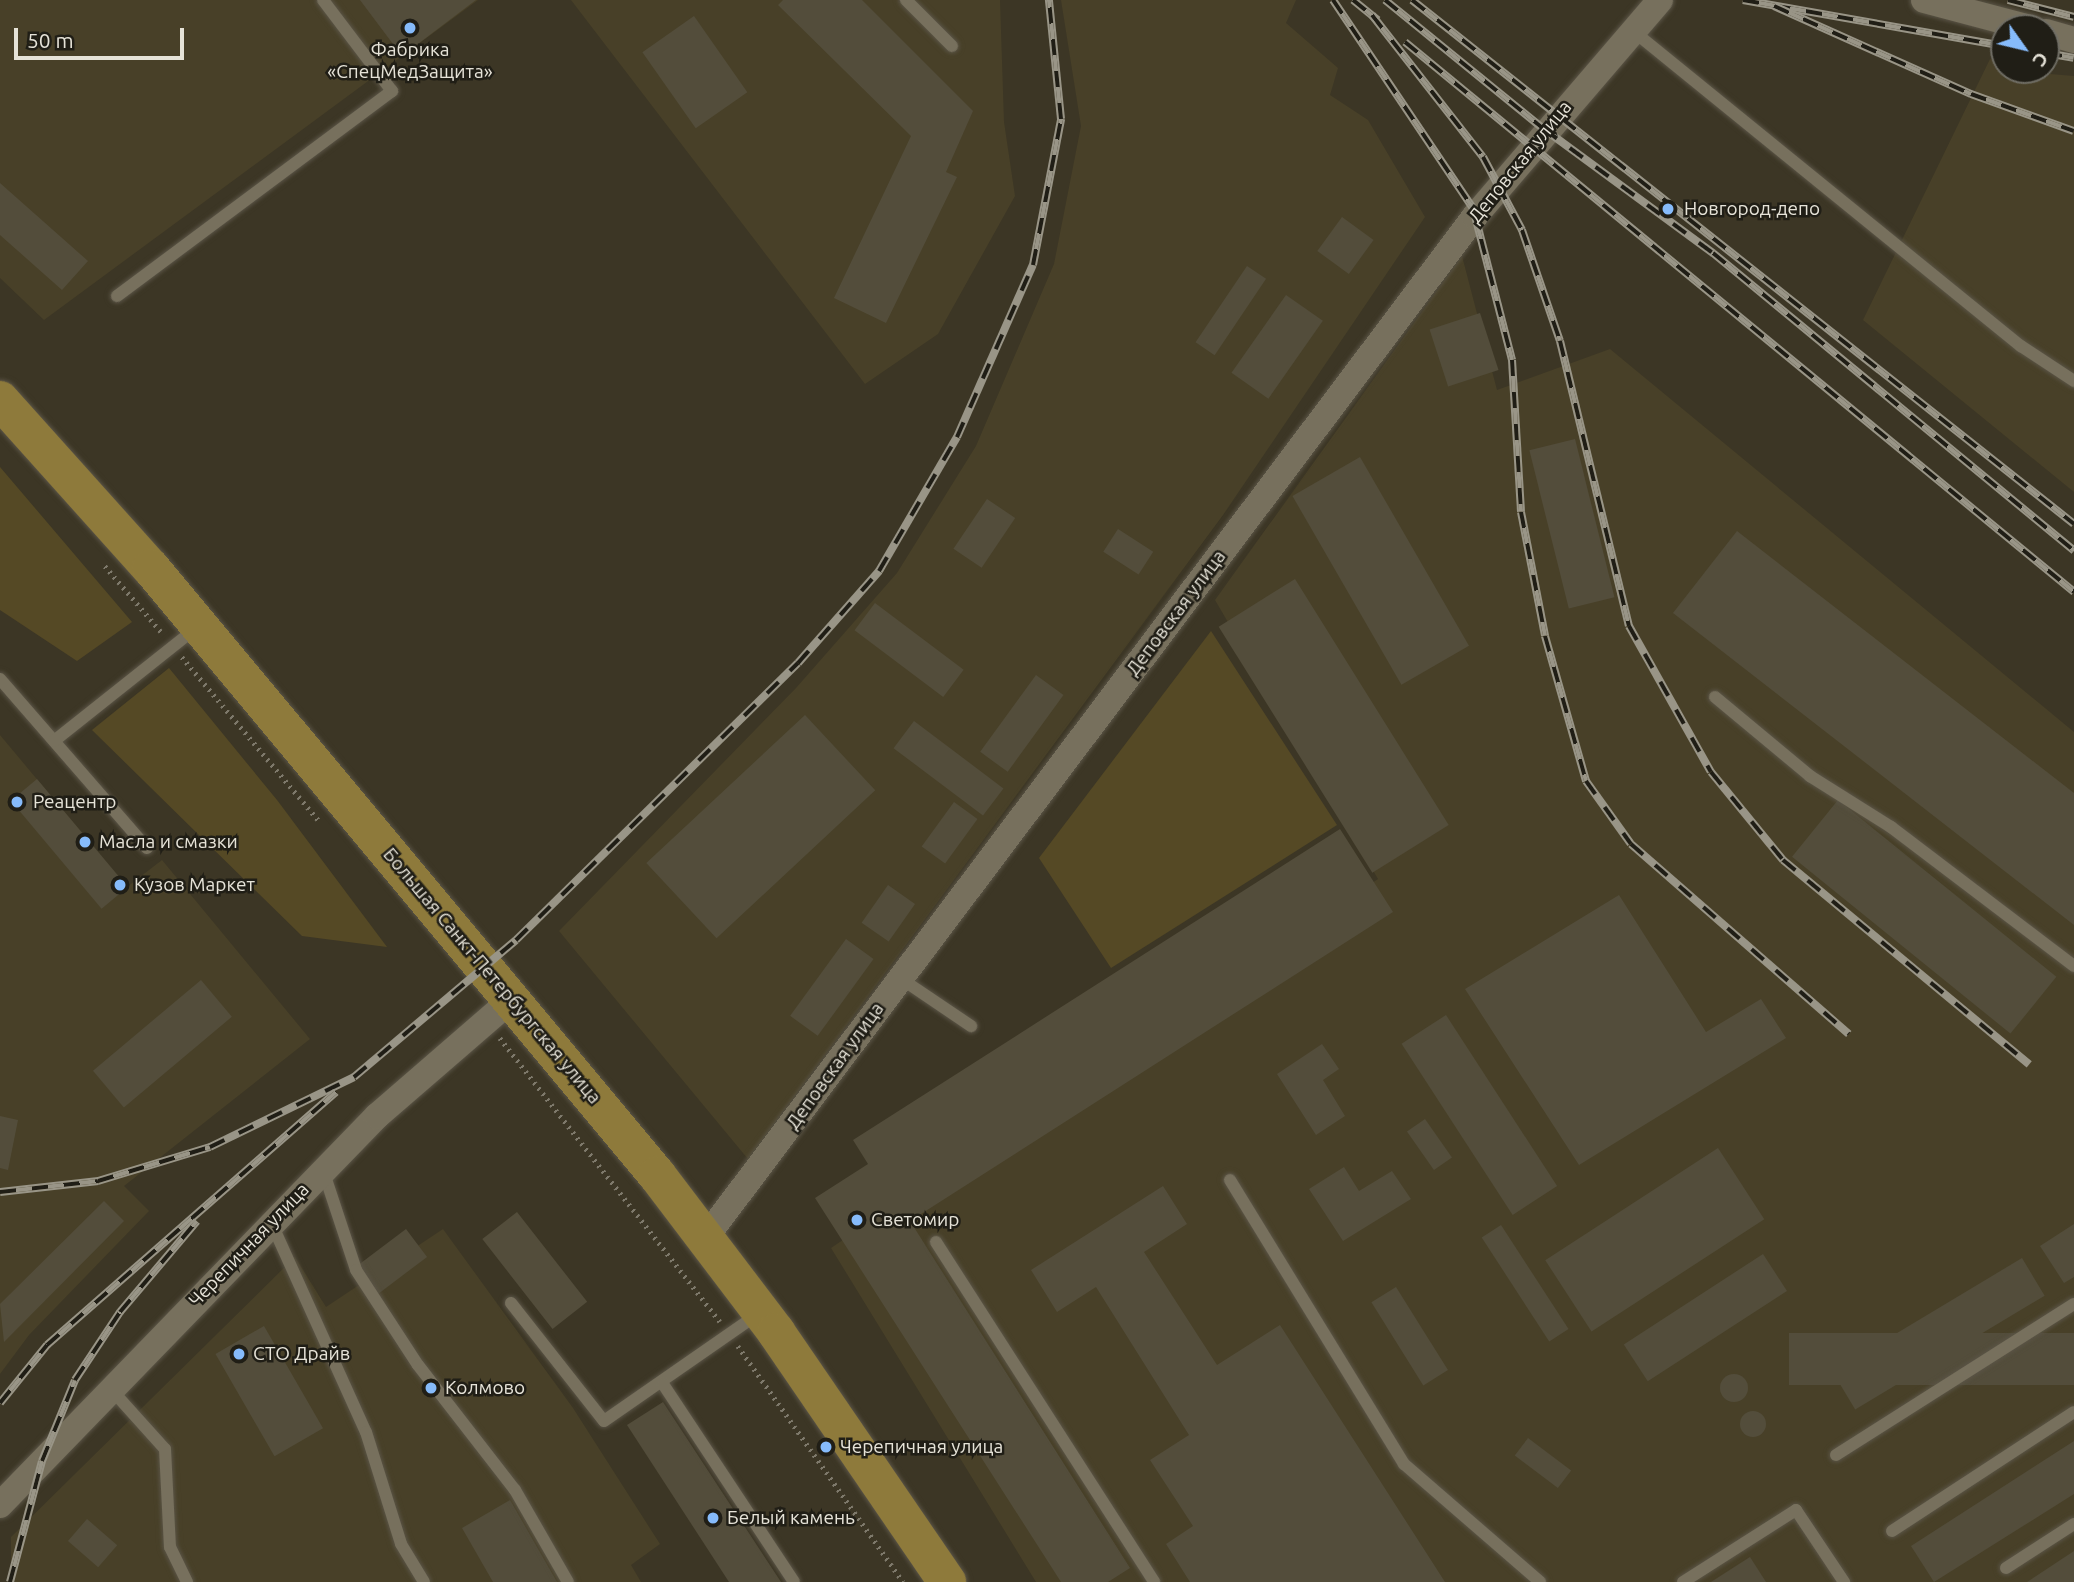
<!DOCTYPE html>
<html>
<head>
<meta charset="utf-8">
<style>
	body { margin:0 }
	#map { position:relative; width:2074px; height:1582px; overflow:hidden; background:#3c3625; font-family:Ubuntu,sans-serif }
	div>[style] { position:absolute }
	[style*='--x'] { left:calc(var(--x)*1px); top:calc(var(--y)*1px); width:calc(var(--w)*1px); rotate:calc(var(--a)*1deg) }
	.built>* { inset:0; background:#484028 }
	.green>* { inset:0; background:#554925 }
	.building>* { inset:0; background:#534d3b; transform-origin:0 0 }
	.round { border-radius:50% }
	.path>* { height:4.5px; margin-top:-2.25px; transform-origin:0; background:repeating-linear-gradient(90deg,#7e796b 0 2px,transparent 0 7px) }
	.roads { filter:drop-shadow(0 0 2px #5a5446) drop-shadow(0 0 2px #5a5446) }
	.lane>* { height:12px; margin:-6px; padding:0 6px; transform-origin:6px; border-radius:6px; background:#77705d }
	.street>* { height:26px; margin:-13px; padding:0 13px; transform-origin:13px; border-radius:13px; background:#77705d }
	.primary>* { height:38px; margin:-19px; padding:0 19px; transform-origin:19px; border-radius:19px; background:#8e7a3b }
	.rail>* { height:8px; margin-top:-4px; transform-origin:0; background:repeating-linear-gradient(90deg,#201e16 0 16px,#999587 0 32px); box-sizing:border-box; border-block:2px solid #999587 }
	.dots>* { width:19px; height:19px; translate:-50% -50%; box-sizing:border-box; border:4px solid #201e16; border-radius:50% }
	span { translate:-50% -50%; white-space:nowrap; text-align:center; line-height:1.15; -webkit-text-stroke:5px #201e16; paint-order:stroke }
	.poi-label { font-size:19px; color:#e6e3d8 }
	.left { translate:0 -50%; text-align:left }
	.street-label { font-size:19px; color:#e6e3d8 }
	.north { position:absolute; left:1990px; top:14px; width:70px; height:70px; box-sizing:border-box; background:#201e16; border:2px solid #6f6d64; border-radius:50%; rotate:124deg; font-size:19px; font-weight:700; line-height:28px; text-align:center; color:#e6e3d8 }
	.north::after { content:''; display:block; margin:auto; width:24px; height:32px; background:#86bbfb; clip-path:polygon(50% 0,100% 100%,50% 72%,0 100%) }
	.scale { position:absolute; left:14px; top:28px; width:170px; height:32px; box-sizing:border-box; border:4px solid #e6e3d8; border-top:0; padding-left:9px; font-size:21px; line-height:24px; white-space:nowrap; color:#e6e3d8; -webkit-text-stroke:5px #201e16; paint-order:stroke }
</style>
</head>
<body>
<div id="map">
	<div class="built">
		<i style="clip-path:polygon(0 0,478px 0,44px 320px,0 278px)"></i>
		<i style="clip-path:polygon(571px 0,1000px 0,1004px 122px,1015px 196px,938px 334px,865px 384px)"></i>
		<i style="clip-path:polygon(1061px 0,1296px 0,1286px 23px,1338px 68px,1330px 95px,1368px 120px,1425px 217px,1223px 515px,748px 1159px,559px 931px,796px 688px,897px 573px,976px 446px,1054px 264px,1081px 126px)"></i>
		<i style="clip-path:polygon(1990px 59px,2004px 62px,2004px 70px,2074px 76px,2074px 492px,1863px 320px)"></i>
		<i style="clip-path:polygon(1462px 256px,1497px 390px,1610px 349px,2074px 732px,2074px 1582px,1036px 1582px,831px 1248px,1378px 879px,1215px 600px)"></i>
		<i style="clip-path:polygon(0 735px,127px 887px,162px 860px,310px 1039px,124px 1186px,149px 1211px,29px 1335px,0 1374px)"></i>
		<i style="clip-path:polygon(443px 1229px,573px 1408px,660px 1544px,631px 1565px,641px 1582px,11px 1582px,11px 1537px,295px 1257px,326px 1307px)"></i>
	</div>
	<div class="green">
		<i style="clip-path:polygon(0 467px,132px 622px,77px 661px,0 610px)"></i>
		<i style="clip-path:polygon(1211px 631px,1337px 825px,1111px 968px,1039px 858px)"></i>
		<i style="clip-path:polygon(169px 668px,277px 800px,387px 947px,302px 936px,92px 730px)"></i>
	</div>
	<div class="building">
		<i style="clip-path:polygon(360px 0,476px 0,402px 56px)"></i>
		<i style="clip-path:polygon(783px 0,862px 0,973px 111px,946px 172px,957px 177px,886px 323px,834px 298px,911px 136px,778px 5px)"></i>
		<i style="left:694px;top:16px;width:93px;height:63px;rotate:55deg"></i>
		<i style="clip-path:polygon(0 183px,88px 261px,62px 290px,0 235px)"></i>
		<i style="left:1342px;top:217px;width:39px;height:42px;rotate:36deg"></i>
		<i style="left:1247px;top:266px;width:23px;height:92px;rotate:34deg"></i>
		<i style="left:1286px;top:295px;width:45px;height:95px;rotate:35deg"></i>
		<i style="left:1480px;top:313px;width:60px;height:53px;rotate:72deg"></i>
		<i style="left:1575px;top:439px;width:163px;height:47px;rotate:76deg"></i>
		<i style="left:1360px;top:457px;width:218px;height:78px;rotate:60deg"></i>
		<i style="left:987px;top:499px;width:34px;height:60px;rotate:34deg"></i>
		<i style="left:1118px;top:529px;width:42px;height:27px;rotate:33deg"></i>
		<i style="clip-path:polygon(1737px 531px,2074px 793px,2074px 925px,1673px 613px)"></i>
		<i style="left:1295px;top:579px;width:290px;height:90px;rotate:58deg"></i>
		<i style="left:875px;top:603px;width:111px;height:34px;rotate:37deg"></i>
		<i style="left:1036px;top:675px;width:34px;height:95px;rotate:36deg"></i>
		<i style="left:805px;top:715px;width:103px;height:217px;rotate:47deg"></i>
		<i style="left:914px;top:721px;width:112px;height:34px;rotate:37deg"></i>
		<i style="left:37px;top:779px;width:141px;height:34px;rotate:50deg"></i>
		<i style="left:1838px;top:800px;width:281px;height:73px;rotate:39deg"></i>
		<i style="left:954px;top:802px;width:29px;height:55px;rotate:36deg"></i>
		<i style="clip-path:polygon(1340px 829px,1393px 912px,910px 1221px,1130px 1568px,1108px 1582px,1061px 1582px,815px 1198px,868px 1164px,853px 1140px)"></i>
		<i style="left:888px;top:885px;width:33px;height:46px;rotate:35deg"></i>
		<i style="clip-path:polygon(1619px 895px,1706px 1032px,1761px 999px,1786px 1038px,1579px 1165px,1465px 989px)"></i>
		<i style="left:846px;top:939px;width:34px;height:95px;rotate:36deg"></i>
		<i style="left:201px;top:980px;width:48px;height:141px;rotate:50deg"></i>
		<i style="left:1446px;top:1015px;width:204px;height:53px;rotate:57deg"></i>
		<i style="clip-path:polygon(1322px 1044px,1339px 1069px,1323px 1080px,1345px 1116px,1316px 1135px,1277px 1074px)"></i>
		<i style="clip-path:polygon(0 1116px,18px 1120px,8px 1170px,0 1168px)"></i>
		<i style="left:1425px;top:1119px;width:47px;height:22px;rotate:55deg"></i>
		<i style="left:1718px;top:1148px;width:85px;height:206px;rotate:57deg"></i>
		<i style="clip-path:polygon(1344px 1167px,1359px 1191px,1392px 1171px,1411px 1199px,1343px 1241px,1309px 1189px)"></i>
		<i style="clip-path:polygon(1163px 1186px,1187px 1224px,1144px 1252px,1217px 1365px,1280px 1325px,1445px 1582px,1190px 1582px,1166px 1544px,1193px 1526px,1150px 1460px,1189px 1435px,1096px 1287px,1057px 1312px,1031px 1270px)"></i>
		<i style="clip-path:polygon(104px 1201px,124px 1221px,4px 1342px,0 1304px)"></i>
		<i style="left:517px;top:1212px;width:114px;height:44px;rotate:52deg"></i>
		<i style="clip-path:polygon(2074px 1224px,2074px 1277px,2064px 1283px,2040px 1246px)"></i>
		<i style="left:1501px;top:1225px;width:124px;height:23px;rotate:57deg"></i>
		<i style="left:406px;top:1229px;width:35px;height:61px;rotate:53deg"></i>
		<i style="left:1763px;top:1254px;width:44px;height:166px;rotate:57deg"></i>
		<i style="left:2022px;top:1258px;width:44px;height:221px;rotate:59deg"></i>
		<i style="left:1396px;top:1287px;width:98px;height:29px;rotate:58deg"></i>
		<i style="left:264px;top:1326px;width:118px;height:56px;rotate:60deg"></i>
		<i style="left:2074px;top:1333px;width:52px;height:285px;rotate:90deg"></i>
		<i class="round" style="left:1720px;top:1374px;width:28px;height:28px"></i>
		<i style="clip-path:polygon(663px 1402px,781px 1582px,729px 1582px,627px 1425px)"></i>
		<i class="round" style="left:1740px;top:1411px;width:26px;height:26px"></i>
		<i style="left:1528px;top:1438px;width:54px;height:22px;rotate:37deg"></i>
		<i style="clip-path:polygon(2074px 1441px,2074px 1494px,1934px 1582px,1911px 1546px)"></i>
		<i style="clip-path:polygon(510px 1500px,557px 1582px,493px 1582px,462px 1528px)"></i>
		<i style="left:87px;top:1519px;width:40px;height:29px;rotate:41deg"></i>
		<i style="clip-path:polygon(2074px 1551px,2074px 1582px,2027px 1582px)"></i>
		<i style="clip-path:polygon(1750px 1557px,1766px 1582px,1711px 1582px)"></i>
	</div>
	<div class="path">
		<i style="--x:105;--y:566;--w:89;--a:49.5"></i>
		<i style="--x:182;--y:657;--w:215;--a:50.1"></i>
		<i style="--x:500;--y:1038;--w:359;--a:52.2"></i>
		<i style="--x:738;--y:1346;--w:288;--a:55"></i>
	</div>
	<div class="roads">
		<div class="lane">
			<i style="--x:906;--y:0;--w:65;--a:45"></i>
			<i style="--x:1633;--y:31;--w:500;--a:39.1"></i>
			<i style="--x:2021;--y:346;--w:64;--a:33.4"></i>
			<i style="--x:117;--y:296;--w:343;--a:-36.7"></i>
			<i style="--x:392;--y:91;--w:114;--a:-127.2"></i>
			<i style="--x:0;--y:679;--w:224;--a:49"></i>
			<i style="--x:1715;--y:697;--w:124;--a:39.7"></i>
			<i style="--x:1810;--y:776;--w:96;--a:32.2"></i>
			<i style="--x:1891;--y:827;--w:230;--a:37.2"></i>
			<i style="--x:54;--y:741;--w:181;--a:-38.5"></i>
			<i style="--x:900;--y:978;--w:86;--a:34.1"></i>
			<i style="--x:323;--y:1170;--w:105;--a:71.7"></i>
			<i style="--x:356;--y:1270;--w:113;--a:56.9"></i>
			<i style="--x:418;--y:1365;--w:158;--a:52.2"></i>
			<i style="--x:515;--y:1490;--w:106;--a:60.1"></i>
			<i style="--x:1230;--y:1180;--w:333;--a:58.5"></i>
			<i style="--x:1404;--y:1464;--w:180;--a:40.9"></i>
			<i style="--x:271;--y:1222;--w:230;--a:65.7"></i>
			<i style="--x:366;--y:1432;--w:117;--a:72.6"></i>
			<i style="--x:401;--y:1544;--w:44;--a:58.8"></i>
			<i style="--x:936;--y:1242;--w:404;--a:57.3"></i>
			<i style="--x:511;--y:1303;--w:150;--a:51.8"></i>
			<i style="--x:604;--y:1421;--w:188;--a:-34.8"></i>
			<i style="--x:663;--y:1384;--w:237;--a:56.5"></i>
			<i style="--x:110;--y:1388;--w:82;--a:48"></i>
			<i style="--x:165;--y:1449;--w:98;--a:87.1"></i>
			<i style="--x:170;--y:1547;--w:39;--a:64"></i>
			<i style="--x:1836;--y:1455;--w:282;--a:-32.4"></i>
			<i style="--x:1892;--y:1531;--w:217;--a:-33.2"></i>
			<i style="--x:2006;--y:1568;--w:81;--a:-32.9"></i>
			<i style="--x:1683;--y:1582;--w:134;--a:-32.5"></i>
			<i style="--x:1796;--y:1510;--w:87;--a:56.3"></i>
		</div>
		<div class="street">
			<i style="--x:1924;--y:0;--w:110;--a:14.8"></i>
			<i style="--x:2046;--y:32;--w:29;--a:16"></i>
			<i style="--x:706;--y:1237;--w:1278;--a:-53.01"></i>
			<i style="--x:1475;--y:216;--w:284;--a:-49.4"></i>
			<i style="--x:0;--y:1505;--w:542;--a:-45.9"></i>
			<i style="--x:377;--y:1116;--w:177;--a:-40.9"></i>
		</div>
		<div class="primary">
			<i style="--x:0;--y:400;--w:226;--a:48.1"></i>
			<i style="--x:151;--y:568;--w:790;--a:50.19"></i>
			<i style="--x:657;--y:1175;--w:197;--a:52.8"></i>
			<i style="--x:776;--y:1332;--w:303;--a:55.6"></i>
		</div>
	</div>
	<div class="rail">
		<i style="--x:1333;--y:0;--w:251;--a:56.1"></i>
		<i style="--x:1473;--y:208;--w:157;--a:75.6"></i>
		<i style="--x:1512;--y:360;--w:152;--a:86.6"></i>
		<i style="--x:1521;--y:512;--w:126;--a:79"></i>
		<i style="--x:1545;--y:636;--w:151;--a:74.2"></i>
		<i style="--x:1586;--y:781;--w:77;--a:54.5"></i>
		<i style="--x:1631;--y:844;--w:289;--a:41.1"></i>
		<i style="--x:1353;--y:0;--w:32;--a:39"></i>
		<i style="--x:1385;--y:0;--w:205;--a:39.1"></i>
		<i style="--x:1544;--y:129;--w:210;--a:36.3"></i>
		<i style="--x:1713;--y:253;--w:468;--a:39.5"></i>
		<i style="--x:1412;--y:0;--w:844;--a:38.36"></i>
		<i style="--x:1743;--y:0;--w:265;--a:10"></i>
		<i style="--x:2008;--y:0;--w:68;--a:14.4"></i>
		<i style="--x:1774;--y:6;--w:216;--a:24.1"></i>
		<i style="--x:1971;--y:94;--w:109;--a:19.8"></i>
		<i style="--x:1372;--y:15;--w:180;--a:52"></i>
		<i style="--x:1483;--y:157;--w:83;--a:61.9"></i>
		<i style="--x:1522;--y:230;--w:117;--a:71.1"></i>
		<i style="--x:1560;--y:341;--w:293;--a:76.4"></i>
		<i style="--x:1629;--y:626;--w:167;--a:60.7"></i>
		<i style="--x:1711;--y:772;--w:114;--a:50.7"></i>
		<i style="--x:1783;--y:860;--w:320;--a:39.7"></i>
		<i style="--x:1405;--y:42;--w:866;--a:39.42"></i>
		<i style="--x:2046;--y:53;--w:28;--a:10"></i>
		<i style="--x:0;--y:1192;--w:99;--a:-6.4"></i>
		<i style="--x:98;--y:1181;--w:117;--a:-16.9"></i>
		<i style="--x:210;--y:1147;--w:160;--a:-25.9"></i>
		<i style="--x:354;--y:1077;--w:212;--a:-40.2"></i>
		<i style="--x:516;--y:940;--w:395;--a:-44.5"></i>
		<i style="--x:798;--y:663;--w:123;--a:-48.6"></i>
		<i style="--x:879;--y:571;--w:155;--a:-59.8"></i>
		<i style="--x:957;--y:437;--w:188;--a:-66.2"></i>
		<i style="--x:1033;--y:265;--w:149;--a:-79.1"></i>
		<i style="--x:1061;--y:119;--w:120;--a:-95.8"></i>
		<i style="--x:0;--y:1403;--w:75;--a:-51"></i>
		<i style="--x:47;--y:1345;--w:384;--a:-41.2"></i>
		<i style="--x:10;--y:1582;--w:125;--a:-75.2"></i>
		<i style="--x:42;--y:1461;--w:87;--a:-67.8"></i>
		<i style="--x:75;--y:1380;--w:82;--a:-56.5"></i>
		<i style="--x:120;--y:1312;--w:119;--a:-49.8"></i>
	</div>
	<div class="dots">
		<i style="left:410px;top:28px;background:#86bbfb"></i>
		<i style="left:1668px;top:209px;background:#86bbfb"></i>
		<i style="left:17px;top:802px;background:#86bbfb"></i>
		<i style="left:85px;top:842px;background:#86bbfb"></i>
		<i style="left:120px;top:885px;background:#86bbfb"></i>
		<i style="left:857px;top:1220px;background:#86bbfb"></i>
		<i style="left:239px;top:1354px;background:#86bbfb"></i>
		<i style="left:431px;top:1388px;background:#86bbfb"></i>
		<i style="left:826px;top:1447px;background:#86bbfb"></i>
		<i style="left:713px;top:1518px;background:#86bbfb"></i>
	</div>
	<div class="poi-label">
		<span style="left:410px;top:61px">Фабрика<br>«СпецМедЗащита»</span>
		<span class="left" style="left:1684px;top:209px">Новгород-депо</span>
		<span class="left" style="left:33px;top:802px">Реацентр</span>
		<span class="left" style="left:99px;top:842px">Масла и смазки</span>
		<span class="left" style="left:134px;top:885px">Кузов Маркет</span>
		<span class="left" style="left:871px;top:1220px">Светомир</span>
		<span class="left" style="left:253px;top:1354px">СТО Драйв</span>
		<span class="left" style="left:445px;top:1388px">Колмово</span>
		<span class="left" style="left:840px;top:1447px">Черепичная улица</span>
		<span class="left" style="left:727px;top:1518px">Белый камень</span>
	</div>
	<div class="street-label">
		<span style="left:1520px;top:162px;rotate:-51deg">Деповская улица</span>
		<span style="left:1176px;top:613px;rotate:-53deg">Деповская улица</span>
		<span style="left:492px;top:976px;rotate:50deg">Большая Санкт-Петербургская улица</span>
		<span style="left:835px;top:1066px;rotate:-54deg">Деповская улица</span>
		<span style="left:249px;top:1245px;rotate:-46deg">Черепичная улица</span>
	</div>
	<div class="north">С</div>
	<div class="scale">50 m</div>
</div>
</body>
</html>
